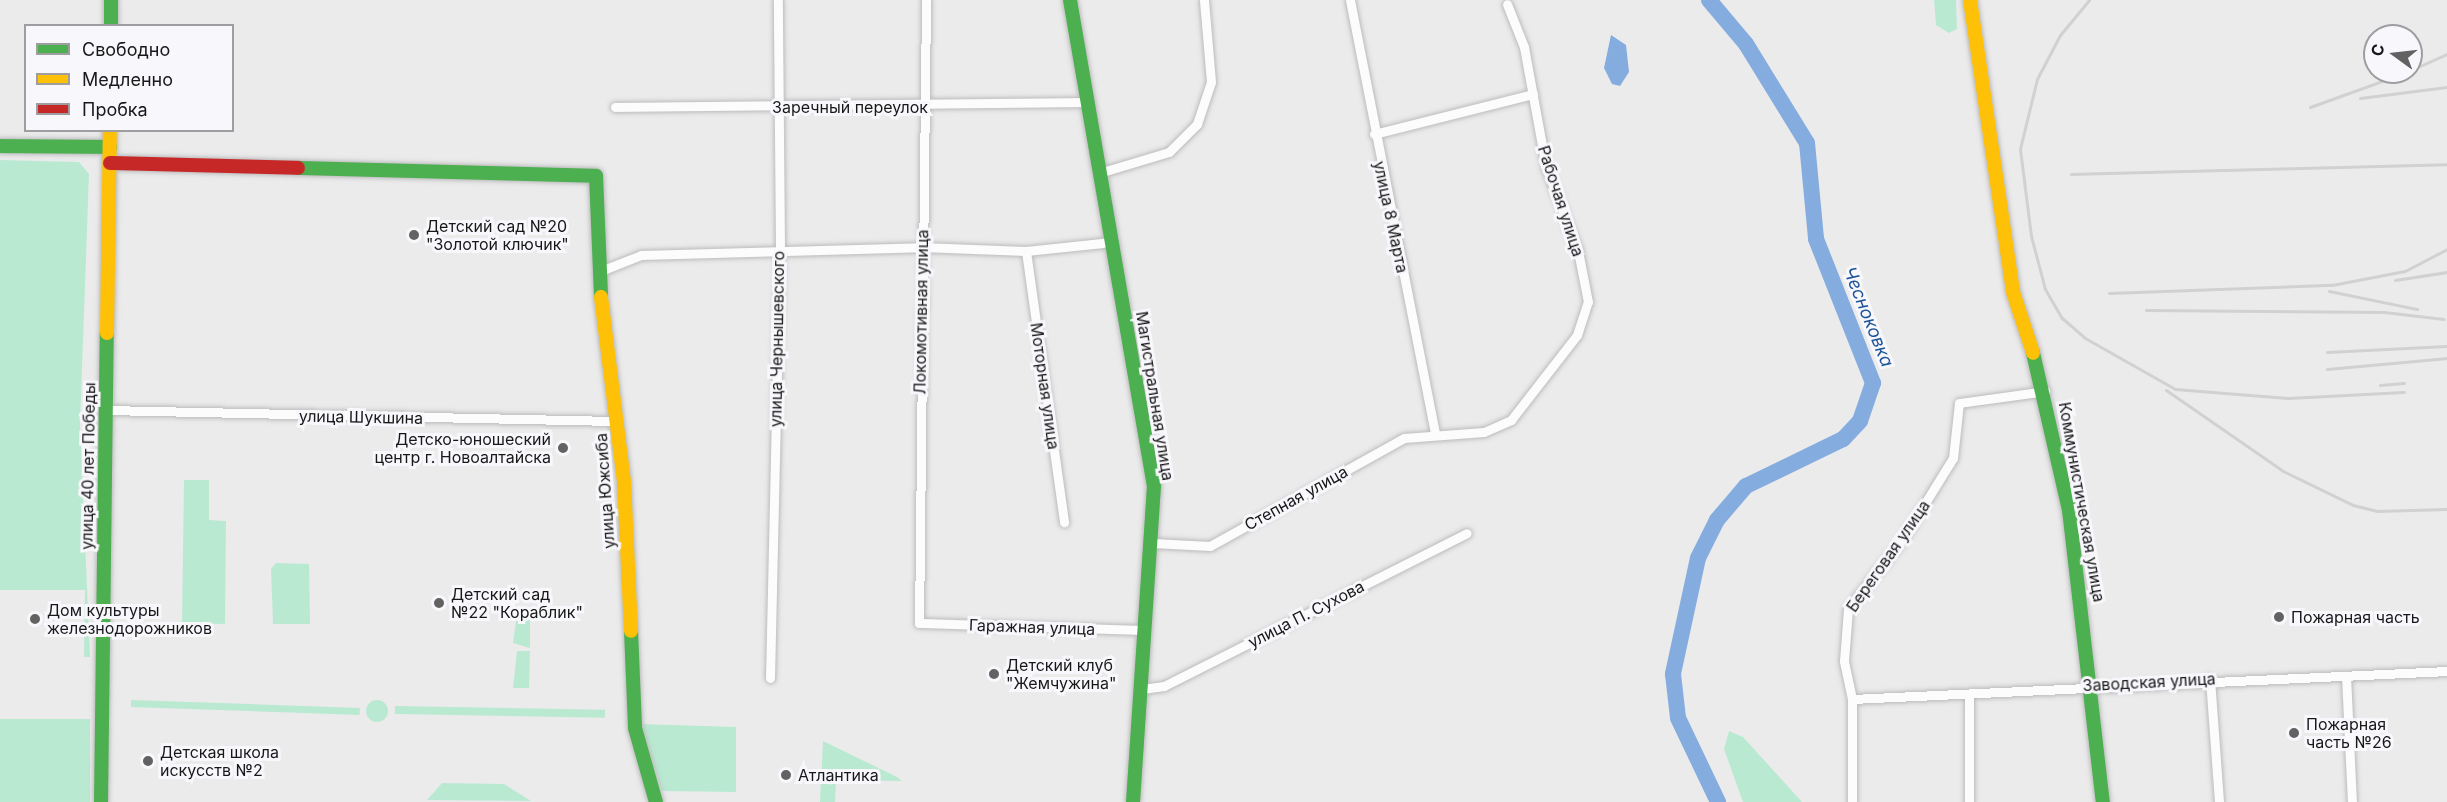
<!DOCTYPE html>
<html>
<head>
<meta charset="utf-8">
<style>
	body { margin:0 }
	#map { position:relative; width:2447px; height:802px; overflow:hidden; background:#ebebec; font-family:Inter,sans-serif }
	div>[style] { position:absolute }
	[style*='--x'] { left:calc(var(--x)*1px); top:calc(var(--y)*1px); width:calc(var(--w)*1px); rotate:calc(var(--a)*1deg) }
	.green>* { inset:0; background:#bae9d2; transform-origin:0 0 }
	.round { border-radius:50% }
	.water>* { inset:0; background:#84acdf }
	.river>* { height:16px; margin:-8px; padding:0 8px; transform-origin:8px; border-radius:8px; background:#84acdf }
	.roads { filter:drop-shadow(0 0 2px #bcbcbd) drop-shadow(0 0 2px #bcbcbd) }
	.street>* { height:9px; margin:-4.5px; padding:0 4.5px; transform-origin:4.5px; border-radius:4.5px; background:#fcfcfc }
	.fast>* { height:14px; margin:-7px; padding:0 7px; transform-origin:7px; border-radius:7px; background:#4caf50 }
	.slow>* { height:14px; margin:-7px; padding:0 7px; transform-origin:7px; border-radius:7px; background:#ffc107 }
	.jam>* { height:14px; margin:-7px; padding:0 7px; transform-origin:7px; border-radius:7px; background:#c62828 }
	.rail>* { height:3px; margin:-1.5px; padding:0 1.5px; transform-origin:1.5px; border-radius:1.5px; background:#d1d1d2 }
	.dots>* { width:16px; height:16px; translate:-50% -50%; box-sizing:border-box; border:3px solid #f8f7fb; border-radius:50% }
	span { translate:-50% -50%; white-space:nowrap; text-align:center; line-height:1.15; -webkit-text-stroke:6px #f8f7fb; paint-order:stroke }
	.street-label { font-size:16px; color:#181819 }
	.poi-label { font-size:16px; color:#181819 }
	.left { translate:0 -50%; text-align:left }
	.right { translate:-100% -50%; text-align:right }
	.water-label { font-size:18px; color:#1d5599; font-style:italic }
	.legend { position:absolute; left:24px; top:24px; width:210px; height:108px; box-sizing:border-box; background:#f8f7fb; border:2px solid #9e9ea1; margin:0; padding:8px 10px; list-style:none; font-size:18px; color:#181819 }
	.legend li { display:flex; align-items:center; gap:12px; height:30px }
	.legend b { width:30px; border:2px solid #9e9ea1 }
	.north { position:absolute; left:2363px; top:24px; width:60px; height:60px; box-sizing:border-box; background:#f8f7fb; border:2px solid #9e9ea1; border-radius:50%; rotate:285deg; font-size:16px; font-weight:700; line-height:24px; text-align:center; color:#181819 }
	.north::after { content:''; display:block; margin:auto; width:21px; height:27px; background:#626263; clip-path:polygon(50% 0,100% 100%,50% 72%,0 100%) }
</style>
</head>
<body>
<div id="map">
	<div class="green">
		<i style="clip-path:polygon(1934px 0,1956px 0,1957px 29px,1949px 33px,1936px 25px)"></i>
		<i style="clip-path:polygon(0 160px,79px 162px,89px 174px,80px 424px,90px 657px,84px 657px,85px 590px,0 590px)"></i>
		<i style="clip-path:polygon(184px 480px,209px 480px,209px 520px,226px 521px,225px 624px,182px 623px)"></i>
		<i style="clip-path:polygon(276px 563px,309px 564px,310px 624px,273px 624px,271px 569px)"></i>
		<i style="clip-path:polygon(517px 614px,530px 614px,530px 648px,513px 643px)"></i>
		<i style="clip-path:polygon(517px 651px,530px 651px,529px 688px,513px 688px)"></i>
		<i style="left:131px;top:700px;width:229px;height:7px;rotate:2deg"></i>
		<i class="round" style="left:366px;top:700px;width:22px;height:22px"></i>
		<i style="left:395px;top:706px;width:210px;height:8px;rotate:1deg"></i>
		<i style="left:0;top:719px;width:90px;height:83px"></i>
		<i style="clip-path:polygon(640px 724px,736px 727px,736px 792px,662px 791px)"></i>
		<i style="clip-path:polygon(1729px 731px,1743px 737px,1802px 802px,1743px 802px,1724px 749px)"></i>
		<i style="clip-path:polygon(823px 741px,897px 777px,902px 781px,836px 780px,835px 802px,820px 802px)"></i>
		<i style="clip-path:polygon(442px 783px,504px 784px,531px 801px,427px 800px)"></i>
	</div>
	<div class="water">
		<i style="clip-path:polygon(1611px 35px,1626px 45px,1629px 72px,1620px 86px,1612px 84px,1604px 68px)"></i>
	</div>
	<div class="river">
		<i style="--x:1709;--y:0;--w:57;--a:49.9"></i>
		<i style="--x:1746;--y:44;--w:116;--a:58.4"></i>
		<i style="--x:1807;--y:143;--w:96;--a:84.6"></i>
		<i style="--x:1816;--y:239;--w:155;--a:68.4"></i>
		<i style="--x:1873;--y:383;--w:40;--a:108.9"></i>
		<i style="--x:1860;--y:421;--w:25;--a:133"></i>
		<i style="--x:1843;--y:439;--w:108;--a:154.1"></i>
		<i style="--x:1746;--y:486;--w:45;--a:130.5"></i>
		<i style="--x:1717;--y:520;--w:42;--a:116.6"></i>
		<i style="--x:1698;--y:558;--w:119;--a:102.2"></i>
		<i style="--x:1673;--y:674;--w:44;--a:83.5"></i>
		<i style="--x:1678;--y:718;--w:93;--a:64.5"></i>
	</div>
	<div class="roads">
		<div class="street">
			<i style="--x:926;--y:0;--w:623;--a:90.64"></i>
			<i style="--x:919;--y:623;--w:227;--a:1.8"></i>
			<i style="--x:1350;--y:0;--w:441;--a:78.9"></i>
			<i style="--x:615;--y:107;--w:470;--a:-0.6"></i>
			<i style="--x:1374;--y:134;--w:164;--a:-14.1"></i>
			<i style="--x:1099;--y:173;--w:73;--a:-16.7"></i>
			<i style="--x:1169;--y:152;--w:40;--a:-45"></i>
			<i style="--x:1197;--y:124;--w:44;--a:-71.6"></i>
			<i style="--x:1211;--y:82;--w:82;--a:-94.9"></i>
			<i style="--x:1026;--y:251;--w:274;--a:82"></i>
			<i style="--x:598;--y:272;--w:46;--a:-21.6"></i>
			<i style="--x:641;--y:255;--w:280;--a:-1.6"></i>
			<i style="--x:921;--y:247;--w:105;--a:2.2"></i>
			<i style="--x:1026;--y:251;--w:86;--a:-6"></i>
			<i style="--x:106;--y:410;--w:510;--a:1.24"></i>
			<i style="--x:1153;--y:543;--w:57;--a:3"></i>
			<i style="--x:1210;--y:546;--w:222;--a:-29.1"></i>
			<i style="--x:1404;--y:438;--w:80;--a:-4.3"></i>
			<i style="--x:1484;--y:432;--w:30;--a:-24"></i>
			<i style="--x:1511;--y:420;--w:108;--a:-52.2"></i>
			<i style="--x:1577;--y:335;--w:35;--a:-72"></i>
			<i style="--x:1588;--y:302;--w:52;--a:-101.1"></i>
			<i style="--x:1578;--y:251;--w:90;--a:-110.9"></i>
			<i style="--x:1546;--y:167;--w:122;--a:-100.4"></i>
			<i style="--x:1524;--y:47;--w:46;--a:-111.6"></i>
			<i style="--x:2346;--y:676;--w:126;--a:87.3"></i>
			<i style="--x:770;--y:678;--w:429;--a:-88.7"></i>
			<i style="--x:780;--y:249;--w:249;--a:-90.5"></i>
			<i style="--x:2210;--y:679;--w:123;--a:85.8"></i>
			<i style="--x:1142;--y:689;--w:22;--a:-8"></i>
			<i style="--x:1164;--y:686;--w:339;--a:-26.8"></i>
			<i style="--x:1852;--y:699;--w:596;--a:-2.69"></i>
			<i style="--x:1852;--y:802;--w:103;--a:-90"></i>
			<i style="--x:1852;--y:699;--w:39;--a:-102"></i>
			<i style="--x:1844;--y:661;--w:52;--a:-85.6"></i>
			<i style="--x:1848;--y:609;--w:91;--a:-52.1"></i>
			<i style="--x:1904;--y:537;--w:93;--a:-58.2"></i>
			<i style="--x:1953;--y:458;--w:55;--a:-83.8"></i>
			<i style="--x:1959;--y:403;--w:87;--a:-7.9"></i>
			<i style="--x:1969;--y:802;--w:108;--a:-90"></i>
		</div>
		<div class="fast">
			<i style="--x:111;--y:0;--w:26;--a:90"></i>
			<i style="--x:1070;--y:0;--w:493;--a:80.2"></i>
			<i style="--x:1154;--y:486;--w:317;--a:93.8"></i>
			<i style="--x:0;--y:146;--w:110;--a:0.5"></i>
			<i style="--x:298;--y:168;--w:298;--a:1.5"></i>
			<i style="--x:596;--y:176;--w:121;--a:87.6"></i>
			<i style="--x:2033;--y:353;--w:161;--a:77.1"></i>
			<i style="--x:2069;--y:510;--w:294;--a:83.4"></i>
			<i style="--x:631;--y:631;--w:97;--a:87.6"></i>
			<i style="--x:635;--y:728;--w:77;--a:74.2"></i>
			<i style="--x:101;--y:802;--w:469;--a:-89.3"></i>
		</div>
		<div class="slow">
			<i style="--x:1970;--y:0;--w:295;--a:81.6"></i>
			<i style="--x:2013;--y:292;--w:64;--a:71.8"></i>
			<i style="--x:601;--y:297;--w:186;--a:82.9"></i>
			<i style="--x:624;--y:482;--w:149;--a:87.3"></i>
			<i style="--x:107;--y:333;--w:203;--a:-89.2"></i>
		</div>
		<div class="jam">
			<i style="--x:110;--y:163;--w:188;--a:1.5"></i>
		</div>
	</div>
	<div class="rail">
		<i style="--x:2089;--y:0;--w:45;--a:129.6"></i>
		<i style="--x:2060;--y:35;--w:50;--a:117.6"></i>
		<i style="--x:2037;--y:79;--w:72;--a:103.7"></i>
		<i style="--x:2020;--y:149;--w:88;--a:82.8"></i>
		<i style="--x:2031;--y:236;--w:55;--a:75.2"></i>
		<i style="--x:2045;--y:289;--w:34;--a:60"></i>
		<i style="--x:2062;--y:318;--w:30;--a:41"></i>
		<i style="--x:2085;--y:338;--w:103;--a:29.5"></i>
		<i style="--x:2175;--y:389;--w:113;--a:4.6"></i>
		<i style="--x:2288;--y:398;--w:116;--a:-3"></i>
		<i style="--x:2411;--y:70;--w:39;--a:-24"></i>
		<i style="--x:2360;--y:98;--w:88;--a:-7.2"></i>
		<i style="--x:2310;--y:107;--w:103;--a:-19.8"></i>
		<i style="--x:2071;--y:174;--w:376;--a:-1.5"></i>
		<i style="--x:2395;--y:280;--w:53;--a:-8.7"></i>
		<i style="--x:2329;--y:291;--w:90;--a:11.6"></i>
		<i style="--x:2109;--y:293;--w:223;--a:-2.1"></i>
		<i style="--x:2332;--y:285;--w:74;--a:-10.9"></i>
		<i style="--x:2405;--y:271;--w:47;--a:-27.6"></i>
		<i style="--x:2146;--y:310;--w:238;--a:0.5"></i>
		<i style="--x:2384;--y:312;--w:60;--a:6.7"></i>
		<i style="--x:2327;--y:352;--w:120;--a:-2.9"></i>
		<i style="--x:2327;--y:369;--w:121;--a:-5.2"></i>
		<i style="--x:2380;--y:385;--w:24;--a:-5"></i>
		<i style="--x:2166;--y:390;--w:142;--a:34.7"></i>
		<i style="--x:2283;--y:471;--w:78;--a:25.9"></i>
		<i style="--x:2353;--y:505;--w:25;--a:14"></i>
		<i style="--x:2377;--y:511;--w:70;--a:-1.6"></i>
	</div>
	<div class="dots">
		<i style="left:414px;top:235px;background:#626263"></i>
		<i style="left:563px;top:448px;background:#626263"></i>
		<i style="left:439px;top:603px;background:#626263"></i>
		<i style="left:2279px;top:617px;background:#626263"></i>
		<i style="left:35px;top:619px;background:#626263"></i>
		<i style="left:994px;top:674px;background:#626263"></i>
		<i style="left:2294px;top:733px;background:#626263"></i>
		<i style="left:148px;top:761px;background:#626263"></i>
		<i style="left:786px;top:775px;background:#626263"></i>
	</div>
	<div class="street-label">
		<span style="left:850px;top:107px">Заречный переулок</span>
		<span style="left:1561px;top:201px;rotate:72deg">Рабочая улица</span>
		<span style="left:1391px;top:217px;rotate:78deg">улица 8 Марта</span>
		<span style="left:921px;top:312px;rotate:-89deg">Локомотивная улица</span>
		<span style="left:777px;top:339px;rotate:-89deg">улица Чернышевского</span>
		<span style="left:1045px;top:386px;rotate:82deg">Моторная улица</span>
		<span style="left:1155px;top:396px;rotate:81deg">Магистральная улица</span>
		<span style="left:361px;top:417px;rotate:1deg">улица Шукшина</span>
		<span style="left:88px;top:466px;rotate:-89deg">улица 40 лет Победы</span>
		<span style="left:605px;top:491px;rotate:-94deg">улица Южсиба</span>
		<span style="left:1296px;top:498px;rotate:-29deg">Степная улица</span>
		<span style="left:2082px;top:502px;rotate:80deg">Коммунистическая улица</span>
		<span style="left:1888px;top:556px;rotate:-55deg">Береговая улица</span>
		<span style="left:1306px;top:614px;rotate:-27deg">улица П. Сухова</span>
		<span style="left:1032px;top:627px;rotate:2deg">Гаражная улица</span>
		<span style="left:2149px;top:682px;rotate:-3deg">Заводская улица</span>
	</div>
	<div class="poi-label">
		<span class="left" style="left:426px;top:235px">Детский сад №20<br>"Золотой ключик"</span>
		<span class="right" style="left:551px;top:448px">Детско-юношеский<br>центр г. Новоалтайска</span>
		<span class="left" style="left:451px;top:603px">Детский сад<br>№22 "Кораблик"</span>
		<span class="left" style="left:47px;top:619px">Дом культуры<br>железнодорожников</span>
		<span class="left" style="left:2291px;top:617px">Пожарная часть</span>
		<span class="left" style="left:1006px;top:674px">Детский клуб<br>"Жемчужина"</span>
		<span class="left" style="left:2306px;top:733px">Пожарная<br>часть №26</span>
		<span class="left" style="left:160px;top:761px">Детская школа<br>искусств №2</span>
		<span class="left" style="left:798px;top:775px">Атлантика</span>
	</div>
	<div class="water-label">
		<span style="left:1868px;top:317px;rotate:68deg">Чесноковка</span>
	</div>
	<ul class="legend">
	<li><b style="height:8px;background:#4caf50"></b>Свободно</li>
	<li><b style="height:8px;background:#ffc107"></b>Медленно</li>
	<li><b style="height:8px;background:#c62828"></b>Пробка</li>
	</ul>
	<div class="north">С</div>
</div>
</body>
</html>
